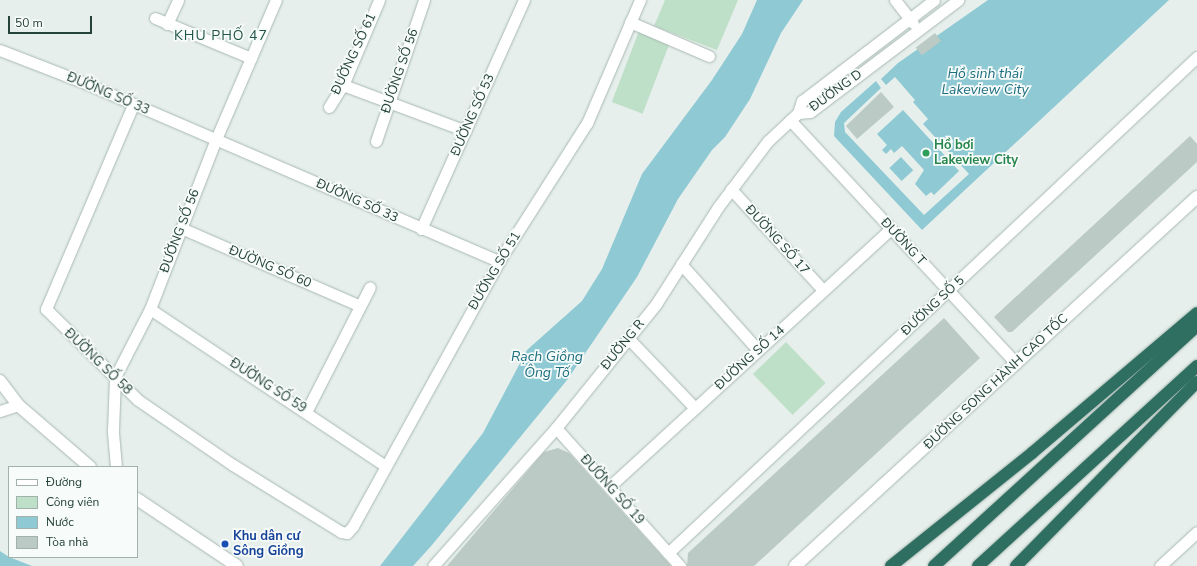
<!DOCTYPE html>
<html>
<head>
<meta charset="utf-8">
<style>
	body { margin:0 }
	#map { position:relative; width:1197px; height:566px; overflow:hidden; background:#e6efeb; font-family:"Nunito Sans",sans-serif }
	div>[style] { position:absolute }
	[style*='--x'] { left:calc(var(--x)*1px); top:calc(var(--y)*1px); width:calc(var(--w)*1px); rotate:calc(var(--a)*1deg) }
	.green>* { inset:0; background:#bfe0c8; transform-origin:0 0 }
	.water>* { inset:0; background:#8ec9d4; transform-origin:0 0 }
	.building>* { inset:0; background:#bbcac4; transform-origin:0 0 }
	.roads { filter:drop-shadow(0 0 1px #a8b8b2) drop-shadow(0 0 1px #a8b8b2) }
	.minor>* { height:11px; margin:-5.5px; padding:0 5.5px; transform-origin:5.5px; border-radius:5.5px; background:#fff }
	.secondary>* { height:12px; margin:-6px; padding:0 6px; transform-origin:6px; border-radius:6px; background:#fff }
	.motorway>* { height:12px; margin:-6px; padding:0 6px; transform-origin:6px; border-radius:6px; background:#2f6f62 }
	.dots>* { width:11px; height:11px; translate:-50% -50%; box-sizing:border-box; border:2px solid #f7fbf9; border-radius:50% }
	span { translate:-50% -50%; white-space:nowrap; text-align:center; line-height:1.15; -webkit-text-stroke:3.5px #f7fbf9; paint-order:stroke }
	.street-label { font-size:13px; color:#24423a }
	.leisure-label { font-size:13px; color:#27864d; font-weight:700 }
	.left { translate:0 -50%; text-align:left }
	.transit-label { font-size:13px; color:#164399; font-weight:700 }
	.neighbourhood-label { font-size:14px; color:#1f5548; letter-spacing:1px }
	.water-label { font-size:14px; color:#1c6f80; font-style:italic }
	.legend { position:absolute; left:8px; top:466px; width:130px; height:92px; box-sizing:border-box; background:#f7fbf9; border:1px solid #a3b1ad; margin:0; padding:5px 7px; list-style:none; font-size:12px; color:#24423a }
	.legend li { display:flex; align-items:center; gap:8px; height:20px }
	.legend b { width:20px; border:1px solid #a3b1ad }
	.scale { position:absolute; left:8px; top:16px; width:84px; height:18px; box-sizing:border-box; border:2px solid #24423a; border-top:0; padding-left:5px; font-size:12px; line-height:14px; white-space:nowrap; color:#24423a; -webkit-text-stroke:3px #f7fbf9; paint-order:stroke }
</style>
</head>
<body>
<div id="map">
	<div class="green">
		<i style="clip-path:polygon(665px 0,738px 0,717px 50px,654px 26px)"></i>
		<i style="left:639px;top:31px;width:33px;height:76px;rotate:21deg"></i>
		<i style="left:786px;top:342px;width:57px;height:46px;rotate:46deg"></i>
	</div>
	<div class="water">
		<i style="clip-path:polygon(757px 0,803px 0,781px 33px,750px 99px,725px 137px,712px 150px,678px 199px,637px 277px,567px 380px,432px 545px,413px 566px,380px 566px,483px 433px,527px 350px,582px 301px,602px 269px,642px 174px,712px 80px,742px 34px)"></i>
		<i style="clip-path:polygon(988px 0,1169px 0,922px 230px,834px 136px,835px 122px,841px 112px,876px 81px,881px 88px,844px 123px,845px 132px,924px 215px,969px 174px,923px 124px,928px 119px,913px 102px,915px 100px,895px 77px,886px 85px,881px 79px,898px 63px)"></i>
		<i style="clip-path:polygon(903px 110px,959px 171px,934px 195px,931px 192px,926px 196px,915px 184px,924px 170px,902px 146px,894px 153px,891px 149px,886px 154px,882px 150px,887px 145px,877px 134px)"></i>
		<i style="left:901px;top:157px;width:18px;height:16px;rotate:47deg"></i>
		<i style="clip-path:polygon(0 551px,9px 557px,32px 566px,0 566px)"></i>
	</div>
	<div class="building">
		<i style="left:935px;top:33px;width:10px;height:24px;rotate:53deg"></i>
		<i style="clip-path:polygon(881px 92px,894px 107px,857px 139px,846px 126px)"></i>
		<i style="clip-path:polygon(1190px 136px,1197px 144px,1197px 162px,1012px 332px,1008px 332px,994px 317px)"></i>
		<i style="clip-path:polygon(944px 318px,980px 358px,754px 566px,687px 566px,688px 553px)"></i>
		<i style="clip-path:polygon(558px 448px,569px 453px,671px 566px,447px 566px,544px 452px)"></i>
	</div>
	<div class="roads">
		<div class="minor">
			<i style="--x:895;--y:0;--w:29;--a:52"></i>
			<i style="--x:155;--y:18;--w:104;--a:22.6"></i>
			<i style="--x:630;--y:22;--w:86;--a:23.3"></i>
			<i style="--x:167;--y:24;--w:26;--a:-65"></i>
			<i style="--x:0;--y:50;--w:91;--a:21.2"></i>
			<i style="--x:85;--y:83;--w:451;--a:23.3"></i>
			<i style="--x:343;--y:85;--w:131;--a:20.5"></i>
			<i style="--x:133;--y:105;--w:222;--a:113.1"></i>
			<i style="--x:46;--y:309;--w:129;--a:44.7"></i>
			<i style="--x:138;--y:400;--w:115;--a:34.4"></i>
			<i style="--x:233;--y:465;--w:127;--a:31.8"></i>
			<i style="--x:341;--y:532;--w:6;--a:9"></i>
			<i style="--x:347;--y:533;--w:9;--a:-49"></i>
			<i style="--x:353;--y:526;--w:303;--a:-61.1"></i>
			<i style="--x:499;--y:261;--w:164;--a:-57.5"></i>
			<i style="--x:587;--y:123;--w:134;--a:-66.7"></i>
			<i style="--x:329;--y:107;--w:26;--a:-58"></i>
			<i style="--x:343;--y:85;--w:92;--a:-67"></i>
			<i style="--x:798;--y:113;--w:12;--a:-5"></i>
			<i style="--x:810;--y:112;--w:186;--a:-37.1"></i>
			<i style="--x:790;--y:120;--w:332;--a:47.1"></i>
			<i style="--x:376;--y:141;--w:149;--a:-71.2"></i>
			<i style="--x:731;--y:189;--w:137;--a:47.7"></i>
			<i style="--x:181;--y:228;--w:195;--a:23.5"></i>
			<i style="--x:421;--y:229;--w:251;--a:-65.8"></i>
			<i style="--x:681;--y:264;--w:115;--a:48.2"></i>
			<i style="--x:150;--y:309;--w:283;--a:33.7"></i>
			<i style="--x:628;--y:338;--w:97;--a:46.3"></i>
			<i style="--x:0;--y:411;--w:19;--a:-18"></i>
			<i style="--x:306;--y:412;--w:140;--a:-62.9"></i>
			<i style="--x:556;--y:428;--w:186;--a:48.1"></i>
			<i style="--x:116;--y:467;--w:37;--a:-95"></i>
			<i style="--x:113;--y:430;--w:53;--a:-87.8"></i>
			<i style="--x:115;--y:377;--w:76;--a:-62.8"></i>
			<i style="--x:150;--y:309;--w:182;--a:-68.8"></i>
			<i style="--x:216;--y:139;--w:151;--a:-66.7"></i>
			<i style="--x:609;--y:487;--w:382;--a:-42.5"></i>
			<i style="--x:668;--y:553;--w:725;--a:-43.16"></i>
			<i style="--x:433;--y:566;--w:185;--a:-48.3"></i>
			<i style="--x:556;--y:428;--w:159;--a:-51.1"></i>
			<i style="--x:656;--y:304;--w:115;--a:-57.4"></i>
			<i style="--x:718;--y:207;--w:83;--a:-52.9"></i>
			<i style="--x:768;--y:141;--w:41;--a:-43"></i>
			<i style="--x:798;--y:113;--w:13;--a:-72"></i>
			<i style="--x:802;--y:101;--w:166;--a:-37.4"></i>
			<i style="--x:1160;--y:566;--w:50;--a:-42.6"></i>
		</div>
		<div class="secondary">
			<i style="--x:0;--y:381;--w:30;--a:53"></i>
			<i style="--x:18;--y:405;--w:95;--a:40.7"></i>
			<i style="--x:137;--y:499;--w:120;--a:33.8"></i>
			<i style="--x:795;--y:566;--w:546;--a:-42.55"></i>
		</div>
		<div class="motorway">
			<i style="--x:891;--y:566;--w:181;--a:-38.7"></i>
			<i style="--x:1032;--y:453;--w:216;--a:-40.3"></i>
			<i style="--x:934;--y:566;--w:356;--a:-42.4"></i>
			<i style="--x:978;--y:566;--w:297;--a:-42.4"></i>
			<i style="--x:1016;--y:566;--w:258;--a:-45.5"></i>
		</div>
	</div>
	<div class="dots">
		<i style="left:926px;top:153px;background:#2e9e5b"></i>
		<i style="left:225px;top:544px;background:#1a4fb4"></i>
	</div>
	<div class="street-label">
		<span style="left:354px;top:54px;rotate:-65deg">ĐƯỜNG SỐ 61</span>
		<span style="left:400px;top:71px;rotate:-71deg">ĐƯỜNG SỐ 56</span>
		<span style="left:836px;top:91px;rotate:-36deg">ĐƯỜNG D</span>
		<span style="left:108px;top:94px;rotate:23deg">ĐƯỜNG SỐ 33</span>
		<span style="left:473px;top:115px;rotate:-66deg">ĐƯỜNG SỐ 53</span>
		<span style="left:357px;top:201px;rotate:24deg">ĐƯỜNG SỐ 33</span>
		<span style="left:180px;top:231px;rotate:-69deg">ĐƯỜNG SỐ 56</span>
		<span style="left:777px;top:240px;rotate:48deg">ĐƯỜNG SỐ 17</span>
		<span style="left:903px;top:242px;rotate:47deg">ĐƯỜNG T</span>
		<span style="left:270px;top:267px;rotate:23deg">ĐƯỜNG SỐ 60</span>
		<span style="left:495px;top:271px;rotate:-59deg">ĐƯỜNG SỐ 51</span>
		<span style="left:933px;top:306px;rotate:-43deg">ĐƯỜNG SỐ 5</span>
		<span style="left:623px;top:345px;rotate:-51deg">ĐƯỜNG R</span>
		<span style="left:750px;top:358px;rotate:-42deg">ĐƯỜNG SỐ 14</span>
		<span style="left:98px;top:362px;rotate:44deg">ĐƯỜNG SỐ 58</span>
		<span style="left:996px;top:382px;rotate:-43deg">ĐƯỜNG SONG HÀNH CAO TỐC</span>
		<span style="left:268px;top:386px;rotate:33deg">ĐƯỜNG SỐ 59</span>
		<span style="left:612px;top:490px;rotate:48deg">ĐƯỜNG SỐ 19</span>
	</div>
	<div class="leisure-label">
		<span class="left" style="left:934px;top:153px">Hồ bơi<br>Lakeview City</span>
	</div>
	<div class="transit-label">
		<span class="left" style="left:233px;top:544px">Khu dân cư<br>Sông Giồng</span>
	</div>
	<div class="neighbourhood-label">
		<span style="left:221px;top:36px">KHU PHỐ 47</span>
	</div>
	<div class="water-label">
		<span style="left:985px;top:82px">Hồ sinh thái<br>Lakeview City</span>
		<span style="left:547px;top:365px">Rạch Giồng<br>Ông Tố</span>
	</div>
	<ul class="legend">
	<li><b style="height:5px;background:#fff"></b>Đường</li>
	<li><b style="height:11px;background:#bfe0c8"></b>Công viên</li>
	<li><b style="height:11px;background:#8ec9d4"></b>Nước</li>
	<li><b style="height:11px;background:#bbcac4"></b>Tòa nhà</li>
	</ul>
	<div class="scale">50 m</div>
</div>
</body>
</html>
